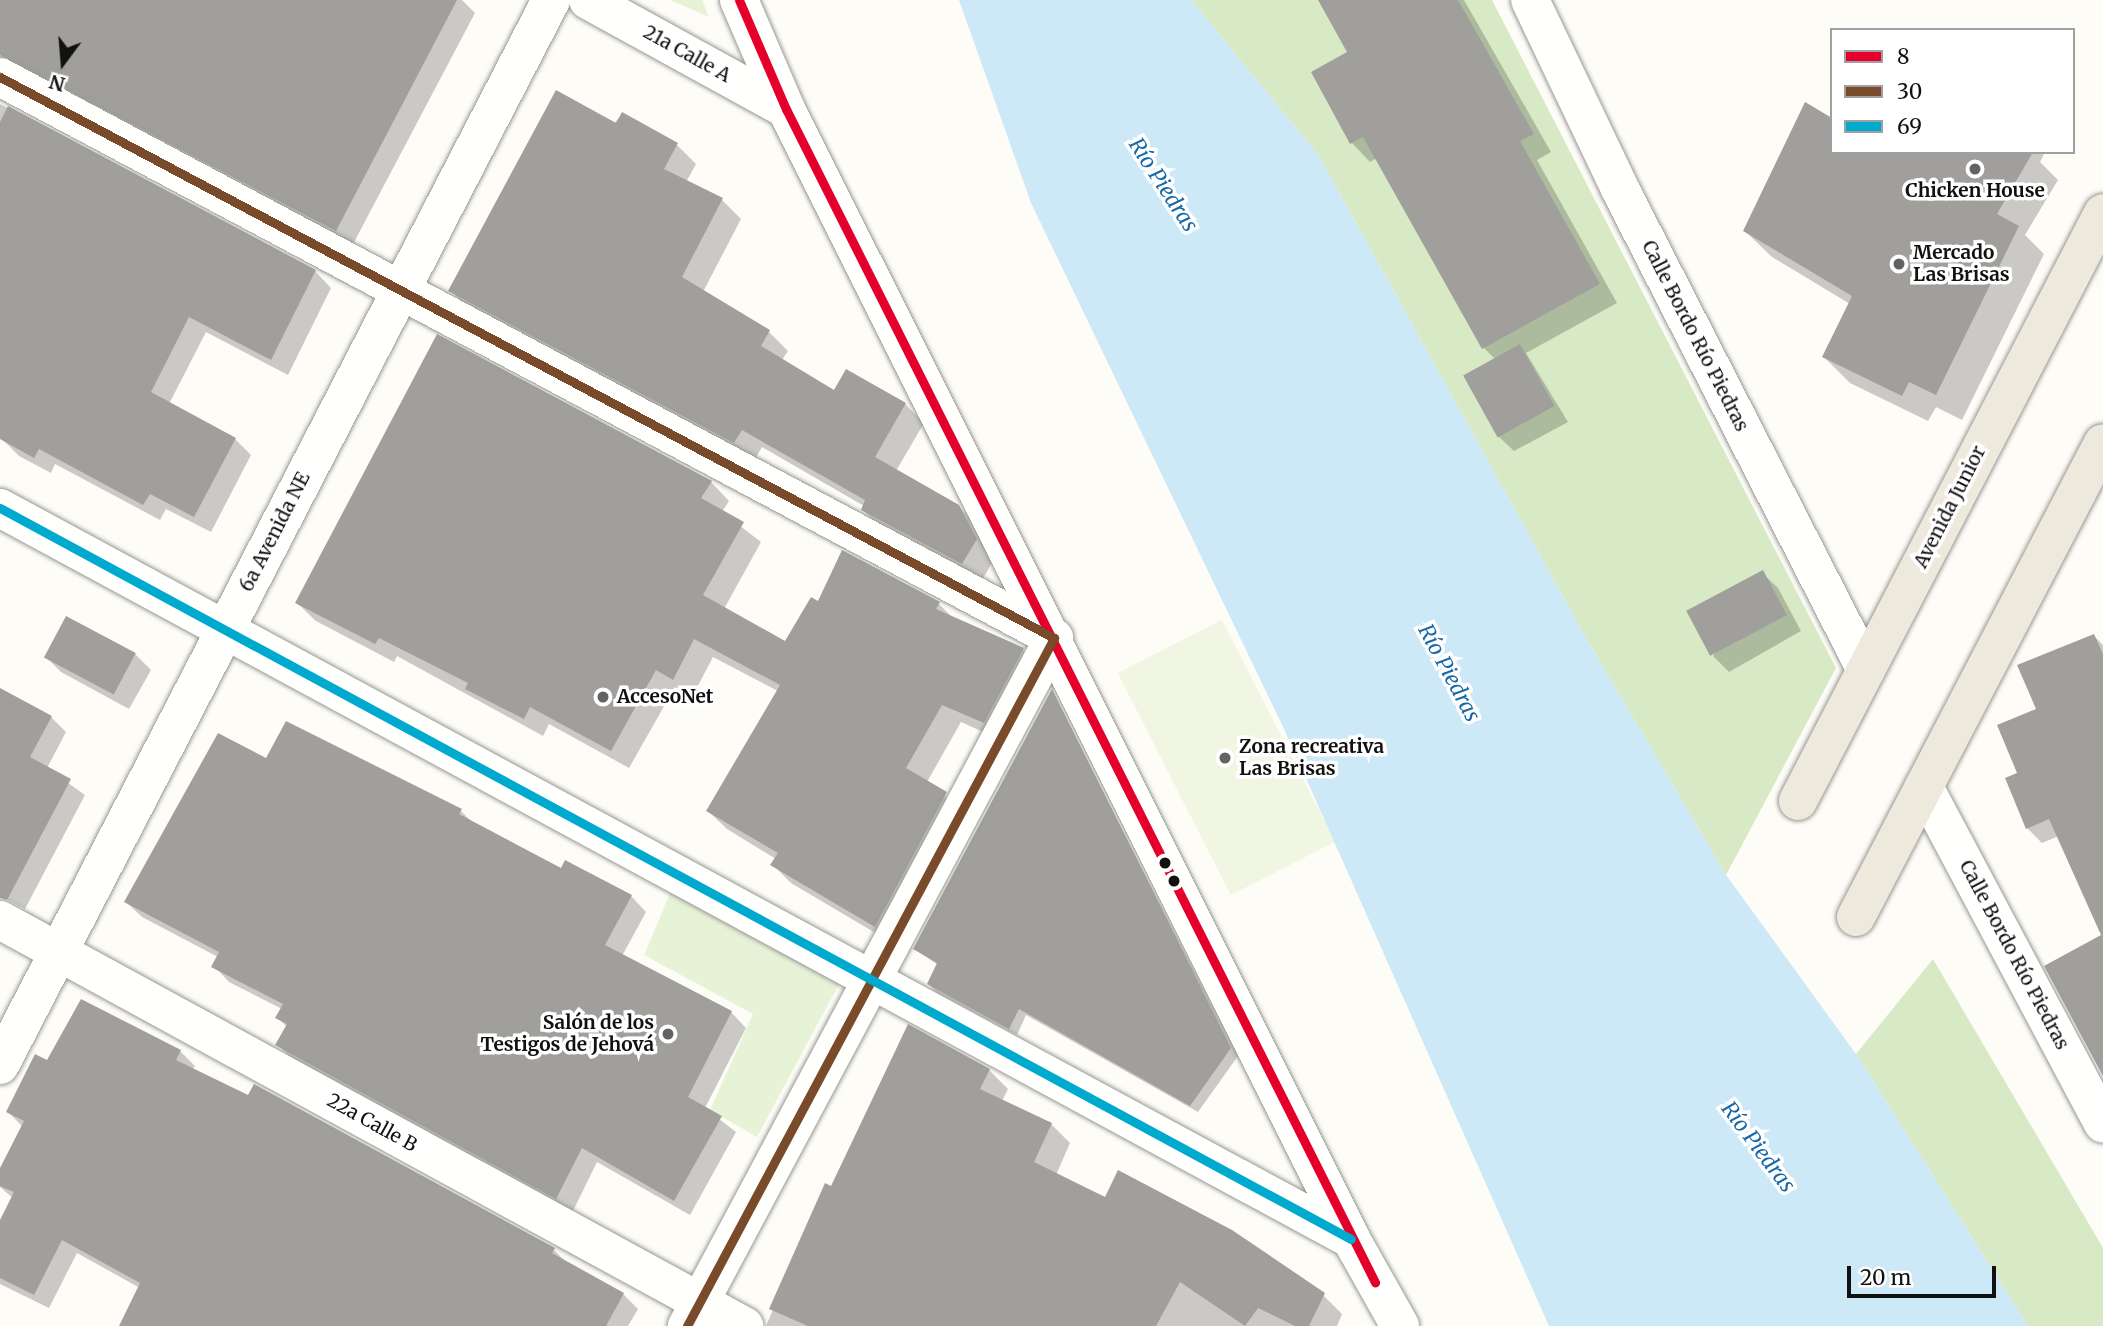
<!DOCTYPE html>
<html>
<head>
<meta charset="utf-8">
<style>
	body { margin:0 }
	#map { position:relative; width:2103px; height:1326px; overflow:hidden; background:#fdfcf7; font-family:Merriweather,serif }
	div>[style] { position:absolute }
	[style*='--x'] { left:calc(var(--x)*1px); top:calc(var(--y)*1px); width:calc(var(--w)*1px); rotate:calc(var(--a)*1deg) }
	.green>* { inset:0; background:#e7f3d7 }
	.forest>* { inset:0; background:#d8eac5 }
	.pitch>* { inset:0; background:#f0f6e1; transform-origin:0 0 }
	.water>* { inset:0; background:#cde8f7 }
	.shadow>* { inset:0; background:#0003 }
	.building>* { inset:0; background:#a19f9c; transform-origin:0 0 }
	.roads { filter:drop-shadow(0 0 2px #979795) drop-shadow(0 0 2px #979795) }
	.minor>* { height:38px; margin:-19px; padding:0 19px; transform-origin:19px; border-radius:19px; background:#fffffe }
	.major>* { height:38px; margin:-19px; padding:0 19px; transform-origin:19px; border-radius:19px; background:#ede9dc }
	.bus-1>* { height:9px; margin:-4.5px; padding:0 4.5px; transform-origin:4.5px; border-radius:4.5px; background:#e4002b }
	.bus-2>* { height:9px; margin:-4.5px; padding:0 4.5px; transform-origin:4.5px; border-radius:4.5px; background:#7a4b2a }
	.bus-3>* { height:9px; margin:-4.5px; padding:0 4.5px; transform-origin:4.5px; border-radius:4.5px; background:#00a9ce }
	.dots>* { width:19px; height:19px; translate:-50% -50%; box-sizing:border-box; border:4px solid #fff; border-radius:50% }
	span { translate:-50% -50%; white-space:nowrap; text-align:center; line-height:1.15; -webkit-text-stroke:7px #fff; paint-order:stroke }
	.street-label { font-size:19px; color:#111 }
	.poi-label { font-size:19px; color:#111; font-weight:700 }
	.left { translate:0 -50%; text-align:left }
	.right { translate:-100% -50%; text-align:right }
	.water-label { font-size:21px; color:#1768a6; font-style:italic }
	.legend { position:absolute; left:1830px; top:28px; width:245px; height:126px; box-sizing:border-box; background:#fff; border:2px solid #a0a0a0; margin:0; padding:9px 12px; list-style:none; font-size:21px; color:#111 }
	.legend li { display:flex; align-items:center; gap:14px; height:35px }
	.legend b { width:35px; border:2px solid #a0a0a0 }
	.north { position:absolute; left:28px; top:28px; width:70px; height:70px; -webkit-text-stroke:5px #fff; paint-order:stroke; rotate:196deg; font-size:19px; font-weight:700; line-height:28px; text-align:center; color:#111 }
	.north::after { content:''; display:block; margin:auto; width:24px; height:32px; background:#111; clip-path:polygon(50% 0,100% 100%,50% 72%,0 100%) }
	.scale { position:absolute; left:1847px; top:1266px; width:149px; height:32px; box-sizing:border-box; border:4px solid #111; border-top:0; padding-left:9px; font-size:21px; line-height:24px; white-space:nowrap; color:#111; -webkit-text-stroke:5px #fff; paint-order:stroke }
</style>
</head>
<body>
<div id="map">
	<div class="green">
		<i style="clip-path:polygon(670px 0,702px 0,709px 17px)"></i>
		<i style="clip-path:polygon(675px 882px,845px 973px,757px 1137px,710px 1110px,753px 1014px,644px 955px)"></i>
	</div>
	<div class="forest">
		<i style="clip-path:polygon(1191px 0,1492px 0,1836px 668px,1726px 875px,1586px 638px,1319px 156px)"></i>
		<i style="clip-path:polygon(1933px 959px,2103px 1248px,2103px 1326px,2028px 1326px,1856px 1054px)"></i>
	</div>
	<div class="pitch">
		<i style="left:1222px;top:620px;width:249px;height:117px;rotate:63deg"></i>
	</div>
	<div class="water">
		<i style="clip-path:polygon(959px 0,1191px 0,1319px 156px,1586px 638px,1726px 875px,1856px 1054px,2028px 1326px,1549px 1326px,1285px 731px,1031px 203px)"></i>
	</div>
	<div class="shadow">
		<i style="clip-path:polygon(0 0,462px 0,475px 13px,352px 246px,0 81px,0 56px,7px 52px,0 52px)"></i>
		<i style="clip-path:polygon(1322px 0,1464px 0,1551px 152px,1537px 160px,1617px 303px,1526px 353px,1568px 422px,1514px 451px,1498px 436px,1496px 360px,1484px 348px,1377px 158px,1370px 162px,1352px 143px,1314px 72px,1350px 52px)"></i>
		<i style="clip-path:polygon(0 104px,315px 271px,331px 288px,288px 375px,206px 332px,169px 404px,235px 439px,251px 455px,211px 532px,166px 509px,160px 520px,55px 464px,51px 473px,19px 456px,0 437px)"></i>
		<i style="clip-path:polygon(623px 114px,677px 145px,696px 164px,686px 182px,722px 200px,741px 219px,703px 292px,769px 332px,788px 351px,782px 360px,834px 392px,905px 404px,924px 423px,896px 471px,958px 506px,978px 526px,994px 559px,981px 582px,881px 529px,863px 510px,864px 506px,762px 447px,754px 461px,469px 309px,451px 291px)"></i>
		<i style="clip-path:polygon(1832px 152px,2045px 152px,2040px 162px,2058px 180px,2025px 235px,2044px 254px,1962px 420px,1936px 407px,1928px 421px,1850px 383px,1824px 357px,1850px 304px,1772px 257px,1745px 231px)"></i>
		<i style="clip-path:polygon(711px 482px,729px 501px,722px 512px,761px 542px,724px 609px,786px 643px,818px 604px,939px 604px,954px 619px,1023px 650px,1041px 668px,1003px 741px,961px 722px,927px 782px,965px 812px,894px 944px,791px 883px,773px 865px,776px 859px,727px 829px,708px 811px,778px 691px,713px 657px,692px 697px,675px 687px,629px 768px,549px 724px,543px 736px,397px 656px,394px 662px,316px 621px,297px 603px)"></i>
		<i style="clip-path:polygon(1762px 573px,1778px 588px,1801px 631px,1729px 672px,1713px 656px)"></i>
		<i style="clip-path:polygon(66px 618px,135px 654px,151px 670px,129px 709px,61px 672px,46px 657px)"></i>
		<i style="clip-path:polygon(2094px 636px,2103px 645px,2103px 935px,2059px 836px,2042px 843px,2027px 828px,2019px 774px,2039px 710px)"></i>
		<i style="clip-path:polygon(0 690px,51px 717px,66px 732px,47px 768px,85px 795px,25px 909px,0 896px)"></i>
		<i style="clip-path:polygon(1052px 692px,1238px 1056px,1198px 1112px,1026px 1015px,1017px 1035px,936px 992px,929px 984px,938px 965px,915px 949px)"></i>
		<i style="clip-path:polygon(287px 723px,461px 811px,475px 825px,562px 870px,631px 896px,646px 912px,622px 956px,731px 1012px,746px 1028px,705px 1108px,736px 1132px,690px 1215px,597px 1162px,572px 1213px,293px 1060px,278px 1045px,287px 1027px,277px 1017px,282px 1009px,229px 982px,214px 966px,218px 957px,142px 917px,126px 902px,267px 760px)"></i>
		<i style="clip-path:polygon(180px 1051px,195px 1066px,192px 1070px,554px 1250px,568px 1264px,623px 1294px,638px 1309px,628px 1326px,121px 1326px,140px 1288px,77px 1253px,49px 1308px,0 1284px,0 1223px,13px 1198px,0 1187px,0 1172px,23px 1127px,8px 1112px,48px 1062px)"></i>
		<i style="clip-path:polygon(989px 1070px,1008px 1089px,1002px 1101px,1051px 1124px,1070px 1143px,1056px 1175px,1323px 1295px,1342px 1314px,1337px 1326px,766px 1326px,826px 1185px,832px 1188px)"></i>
	</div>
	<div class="building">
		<i style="clip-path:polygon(0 0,457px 0,336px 231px,0 55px)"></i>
		<i style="clip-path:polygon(1318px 0,1458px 0,1534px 134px,1520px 141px,1600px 284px,1482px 349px,1363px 137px,1350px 144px,1311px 72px,1347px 52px)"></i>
		<i style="clip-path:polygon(556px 90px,616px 123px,622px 112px,678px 143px,664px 169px,723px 198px,682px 277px,770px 330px,761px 346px,834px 390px,846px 369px,906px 403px,875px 457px,959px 505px,977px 539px,962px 564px,861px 510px,865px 500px,742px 430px,734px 443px,448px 291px)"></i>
		<i style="clip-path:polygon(1805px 102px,1832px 118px,1832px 152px,2033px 152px,1997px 214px,2019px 226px,1936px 395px,1909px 382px,1902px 396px,1822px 357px,1852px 296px,1743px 231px)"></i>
		<i style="clip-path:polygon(8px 106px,316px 270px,271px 360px,189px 317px,151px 392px,236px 438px,194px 517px,150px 494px,143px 505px,39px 449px,34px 458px,0 439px,0 122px)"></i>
		<i style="clip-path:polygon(437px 334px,712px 481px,701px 498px,744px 522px,703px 595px,785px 641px,811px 597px,818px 601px,842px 550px,940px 602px,936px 609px,1024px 648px,984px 723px,942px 705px,906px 768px,947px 792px,875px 927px,770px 865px,778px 853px,706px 811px,780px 685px,694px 639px,673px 680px,656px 670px,611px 751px,530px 707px,524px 719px,465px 689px,468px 683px,379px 638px,375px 644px,295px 603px)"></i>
		<i style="left:1520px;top:344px;width:71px;height:65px;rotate:61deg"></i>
		<i style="left:1763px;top:570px;width:51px;height:87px;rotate:62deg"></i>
		<i style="left:66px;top:616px;width:79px;height:47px;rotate:28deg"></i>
		<i style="clip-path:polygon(2094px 634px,2103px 654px,2103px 1076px,2044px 966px,2101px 935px,2049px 819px,2026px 829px,2005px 778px,2017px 773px,1997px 725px,2036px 709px,2017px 665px)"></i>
		<i style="clip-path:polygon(0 688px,52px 716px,30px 757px,71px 779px,7px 900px,0 898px)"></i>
		<i style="clip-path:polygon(1052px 689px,1231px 1048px,1190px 1106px,1019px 1009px,1009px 1029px,927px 984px,937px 963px,913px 949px)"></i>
		<i style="clip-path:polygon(286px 721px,462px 809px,459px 814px,561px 868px,565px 860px,632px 895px,605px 945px,732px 1011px,688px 1097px,722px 1116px,674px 1201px,582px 1148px,556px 1199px,275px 1045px,287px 1024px,275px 1018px,283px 1004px,211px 967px,219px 952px,124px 902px,218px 733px,266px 758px)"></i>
		<i style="clip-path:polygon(81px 999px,181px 1050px,176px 1060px,248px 1095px,254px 1084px,555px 1248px,552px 1253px,624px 1293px,606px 1326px,119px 1326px,140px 1283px,62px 1240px,34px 1295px,0 1278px,0 1220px,14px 1192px,0 1186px,0 1168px,24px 1121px,6px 1112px,35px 1054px,47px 1060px)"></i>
		<i style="clip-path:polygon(908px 1024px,990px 1069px,980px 1089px,1052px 1123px,1034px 1162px,1105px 1197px,1118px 1170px,1232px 1230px,1325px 1293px,1309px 1326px,1295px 1326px,1258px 1308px,1245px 1326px,1180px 1282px,1156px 1326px,808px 1326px,769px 1309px,825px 1183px,831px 1186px)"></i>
	</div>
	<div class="roads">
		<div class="minor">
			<i style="--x:588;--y:0;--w:226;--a:28.8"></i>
			<i style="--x:739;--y:0;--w:119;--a:66.7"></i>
			<i style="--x:786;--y:109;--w:1263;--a:63.43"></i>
			<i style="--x:1351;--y:1239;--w:100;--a:60.6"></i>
			<i style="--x:1530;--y:0;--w:209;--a:64.5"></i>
			<i style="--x:1620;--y:189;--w:540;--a:62.91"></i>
			<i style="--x:0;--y:77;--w:1194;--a:28.02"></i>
			<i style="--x:1054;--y:638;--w:780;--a:118.08"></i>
			<i style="--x:0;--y:508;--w:1536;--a:28.42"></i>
			<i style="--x:1924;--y:787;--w:381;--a:62"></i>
			<i style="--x:0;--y:920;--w:848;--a:28.62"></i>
			<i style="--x:0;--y:1065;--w:1199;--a:-62.64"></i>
		</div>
		<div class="major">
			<i style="--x:1798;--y:801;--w:662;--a:-62.58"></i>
			<i style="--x:1856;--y:917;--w:534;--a:-62.48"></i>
		</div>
	</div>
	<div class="bus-1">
		<i style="--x:739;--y:0;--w:119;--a:66.7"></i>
		<i style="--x:786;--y:109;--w:1313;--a:63.34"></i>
	</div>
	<div class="bus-2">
		<i style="--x:0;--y:77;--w:1194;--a:28.02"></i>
		<i style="--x:1054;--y:638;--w:780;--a:118.08"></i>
	</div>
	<div class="bus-3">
		<i style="--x:0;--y:508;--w:1536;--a:28.42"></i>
	</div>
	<div class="dots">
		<i style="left:1975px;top:169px;background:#646362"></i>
		<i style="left:1899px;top:264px;background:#646362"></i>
		<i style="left:603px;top:697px;background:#646362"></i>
		<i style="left:1225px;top:758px;background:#646362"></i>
		<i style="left:1165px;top:863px;background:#111"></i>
		<i style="left:1174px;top:881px;background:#111"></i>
		<i style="left:668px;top:1034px;background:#646362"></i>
	</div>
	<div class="street-label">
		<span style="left:687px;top:54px;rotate:29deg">21a Calle A</span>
		<span style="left:1695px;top:336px;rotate:63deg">Calle Bordo Río Piedras</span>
		<span style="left:1950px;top:507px;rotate:-63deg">Avenida Junior</span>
		<span style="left:275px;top:532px;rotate:-63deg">6a Avenida NE</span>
		<span style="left:2014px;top:955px;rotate:62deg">Calle Bordo Río Piedras</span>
		<span style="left:372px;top:1123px;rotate:29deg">22a Calle B</span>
	</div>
	<div class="poi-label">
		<span style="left:1975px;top:191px">Chicken House</span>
		<span class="left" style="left:1913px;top:264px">Mercado<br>Las Brisas</span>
		<span class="left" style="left:617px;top:697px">AccesoNet</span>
		<span class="left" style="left:1239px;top:758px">Zona recreativa<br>Las Brisas</span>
		<span class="right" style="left:654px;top:1034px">Salón de los<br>Testigos de Jehová</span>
	</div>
	<div class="water-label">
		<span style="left:1163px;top:185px;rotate:57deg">Río Piedras</span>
		<span style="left:1449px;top:673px;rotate:62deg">Río Piedras</span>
		<span style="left:1758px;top:1147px;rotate:53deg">Río Piedras</span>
	</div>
	<ul class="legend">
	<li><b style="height:9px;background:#e4002b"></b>8</li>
	<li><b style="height:9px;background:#7a4b2a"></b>30</li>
	<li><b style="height:9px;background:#00a9ce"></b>69</li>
	</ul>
	<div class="north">N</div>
	<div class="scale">20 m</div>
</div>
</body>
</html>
